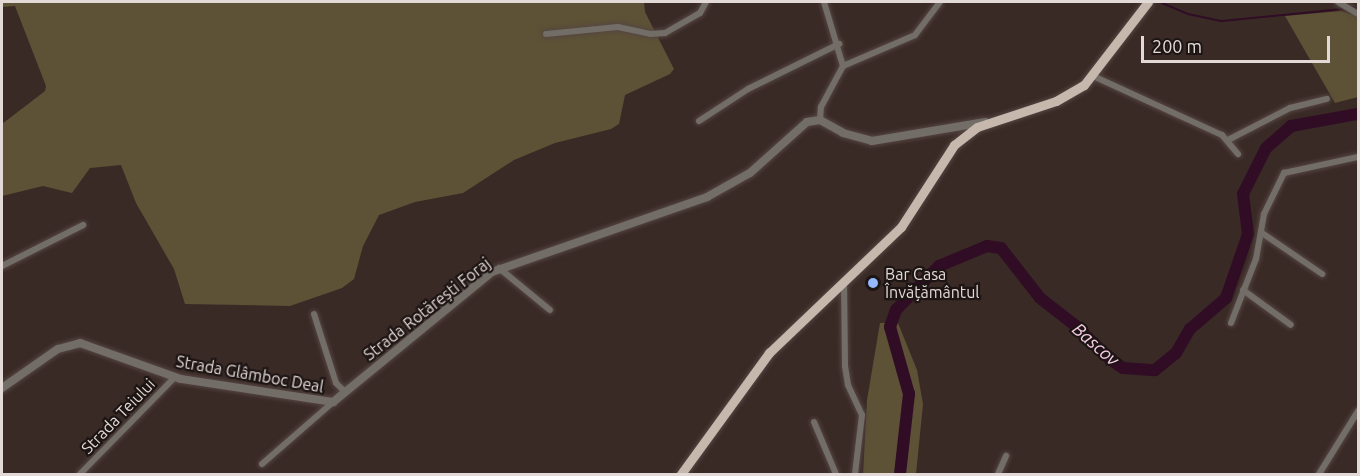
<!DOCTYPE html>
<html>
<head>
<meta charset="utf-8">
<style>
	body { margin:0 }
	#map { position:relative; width:1360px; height:476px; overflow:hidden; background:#3a2a26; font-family:Ubuntu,sans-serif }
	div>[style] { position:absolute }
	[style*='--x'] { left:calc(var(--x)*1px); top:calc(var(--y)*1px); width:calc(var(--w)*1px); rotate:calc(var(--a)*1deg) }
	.green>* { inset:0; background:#5d5236 }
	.stream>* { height:2px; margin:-1px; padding:0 1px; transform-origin:1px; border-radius:1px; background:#300d25 }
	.river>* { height:12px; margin:-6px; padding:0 6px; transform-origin:6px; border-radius:6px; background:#300d25 }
	.roads { filter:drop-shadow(0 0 2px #554642) drop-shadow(0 0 2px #554642) }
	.minor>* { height:6px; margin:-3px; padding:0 3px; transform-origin:3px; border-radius:3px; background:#736d68 }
	.tertiary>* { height:8px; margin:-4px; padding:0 4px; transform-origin:4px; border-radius:4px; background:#736d68 }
	.trunk>* { height:9px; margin:-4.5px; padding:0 4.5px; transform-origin:4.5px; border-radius:4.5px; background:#c6b8ac }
	.dots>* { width:16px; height:16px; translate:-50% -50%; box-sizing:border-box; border:3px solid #1c1513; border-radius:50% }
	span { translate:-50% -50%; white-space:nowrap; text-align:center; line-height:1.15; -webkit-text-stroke:4.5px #1c1513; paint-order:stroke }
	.poi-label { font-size:16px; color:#e3d9d6 }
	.left { translate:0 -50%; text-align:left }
	.street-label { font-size:16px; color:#e3d9d6 }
	.water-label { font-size:18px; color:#f9cee7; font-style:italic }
	.frame { position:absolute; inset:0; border:3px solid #e3d9d6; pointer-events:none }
	.scale { position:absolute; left:1141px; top:36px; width:189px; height:27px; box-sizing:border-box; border:3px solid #e3d9d6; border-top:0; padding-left:8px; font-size:18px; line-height:21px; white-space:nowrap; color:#e3d9d6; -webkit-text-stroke:4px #1c1513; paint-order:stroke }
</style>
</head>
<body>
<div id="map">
	<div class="green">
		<i style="clip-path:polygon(2px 2px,644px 2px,645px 12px,674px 69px,670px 74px,625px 95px,619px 124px,611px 129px,555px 143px,514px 160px,463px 193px,415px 202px,379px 215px,363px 246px,354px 279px,342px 288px,290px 306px,185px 304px,174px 269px,136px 203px,121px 165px,90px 168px,72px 193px,43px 186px,2px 196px,2px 124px,45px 91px,46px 86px,15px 6px,2px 7px)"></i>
		<i style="clip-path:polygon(1341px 11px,1358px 16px,1358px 97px,1335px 103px,1285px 16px)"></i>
		<i style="clip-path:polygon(880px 323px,898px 323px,917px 370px,923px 404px,916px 474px,863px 474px,867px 400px)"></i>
	</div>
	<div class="stream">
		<i style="--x:1162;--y:3;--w:28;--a:23"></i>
		<i style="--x:1188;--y:14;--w:35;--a:12"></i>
		<i style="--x:1222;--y:21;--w:121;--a:-5.7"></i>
		<i style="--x:1352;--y:7;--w:6;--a:9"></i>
	</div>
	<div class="river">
		<i style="--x:900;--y:474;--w:81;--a:-83.6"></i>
		<i style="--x:909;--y:394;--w:70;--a:-105.8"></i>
		<i style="--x:890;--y:327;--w:18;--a:-71"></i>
		<i style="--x:896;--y:310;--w:62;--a:-45.7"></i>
		<i style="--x:939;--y:266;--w:52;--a:-22.6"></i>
		<i style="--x:987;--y:246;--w:14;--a:8"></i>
		<i style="--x:1001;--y:248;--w:63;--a:52"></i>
		<i style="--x:1040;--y:298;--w:46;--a:37.9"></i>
		<i style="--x:1076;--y:326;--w:49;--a:44.2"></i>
		<i style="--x:1111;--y:360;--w:14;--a:34"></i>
		<i style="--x:1123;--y:368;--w:32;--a:4"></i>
		<i style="--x:1155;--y:370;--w:27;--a:-39"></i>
		<i style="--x:1176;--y:353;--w:28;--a:-60"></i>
		<i style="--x:1190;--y:329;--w:48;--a:-40.7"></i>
		<i style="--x:1226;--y:298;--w:68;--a:-71"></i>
		<i style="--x:1248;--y:234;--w:40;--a:-97.1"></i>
		<i style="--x:1243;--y:194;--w:51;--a:-63.4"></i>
		<i style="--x:1266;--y:148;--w:33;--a:-41"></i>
		<i style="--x:1291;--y:126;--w:68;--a:-10.2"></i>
	</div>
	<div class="roads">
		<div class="minor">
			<i style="--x:824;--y:2;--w:67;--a:73.5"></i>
			<i style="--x:1338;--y:2;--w:23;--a:31"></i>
			<i style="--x:546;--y:34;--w:72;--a:-5.6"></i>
			<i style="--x:618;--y:27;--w:33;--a:12"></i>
			<i style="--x:650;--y:34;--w:15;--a:-4"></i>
			<i style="--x:665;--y:33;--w:40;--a:-29.7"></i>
			<i style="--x:700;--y:13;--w:13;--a:-61"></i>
			<i style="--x:1093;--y:76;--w:142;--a:24.6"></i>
			<i style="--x:1222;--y:135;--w:25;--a:50"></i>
			<i style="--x:820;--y:120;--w:13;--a:-86"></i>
			<i style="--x:821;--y:107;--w:47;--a:-61.8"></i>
			<i style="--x:843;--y:66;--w:78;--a:-23.3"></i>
			<i style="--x:915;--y:35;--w:41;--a:-52.9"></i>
			<i style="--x:699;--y:121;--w:59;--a:-33.1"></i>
			<i style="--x:748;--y:89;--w:102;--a:-26.3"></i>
			<i style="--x:1228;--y:140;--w:70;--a:-27.3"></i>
			<i style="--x:1290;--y:108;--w:38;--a:-14"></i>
			<i style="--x:1262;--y:233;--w:73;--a:34.3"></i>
			<i style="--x:2;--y:266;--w:91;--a:-26.8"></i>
			<i style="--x:499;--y:268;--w:66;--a:39.5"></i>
			<i style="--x:844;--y:282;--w:84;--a:89.3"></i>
			<i style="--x:845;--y:366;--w:19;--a:81"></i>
			<i style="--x:848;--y:385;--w:33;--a:65"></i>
			<i style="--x:862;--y:415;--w:59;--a:96.8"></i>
			<i style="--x:1243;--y:290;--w:59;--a:36.1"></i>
			<i style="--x:314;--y:314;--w:72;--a:72.3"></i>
			<i style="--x:336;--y:383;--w:13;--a:45"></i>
			<i style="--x:1231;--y:323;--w:69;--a:-68.7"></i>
			<i style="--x:1256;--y:259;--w:46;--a:-79.9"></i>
			<i style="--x:1264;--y:214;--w:46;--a:-64"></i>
			<i style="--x:1284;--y:173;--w:76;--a:-12.2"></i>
			<i style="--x:814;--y:422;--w:56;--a:67.1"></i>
			<i style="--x:262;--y:464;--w:94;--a:-41.1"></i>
			<i style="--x:80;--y:474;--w:136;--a:-45.6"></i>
			<i style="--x:998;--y:474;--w:20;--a:-66"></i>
			<i style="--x:1319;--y:474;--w:74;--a:-58.2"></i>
		</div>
		<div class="tertiary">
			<i style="--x:2;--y:388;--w:68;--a:-34.9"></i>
			<i style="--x:58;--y:349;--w:23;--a:-15"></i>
			<i style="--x:80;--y:343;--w:107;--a:19.6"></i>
			<i style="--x:181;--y:379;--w:154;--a:8.6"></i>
			<i style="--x:333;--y:402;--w:205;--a:-39.3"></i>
			<i style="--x:492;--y:272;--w:228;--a:-19.2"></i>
			<i style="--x:707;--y:197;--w:49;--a:-29.2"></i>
			<i style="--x:750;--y:173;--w:76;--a:-41.8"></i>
			<i style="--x:807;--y:122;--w:13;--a:-9"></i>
			<i style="--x:820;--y:120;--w:26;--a:29"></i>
			<i style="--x:843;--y:133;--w:30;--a:15"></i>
			<i style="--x:872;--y:141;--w:115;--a:-9.5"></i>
		</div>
		<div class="trunk">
			<i style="--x:681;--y:474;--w:150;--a:-54"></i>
			<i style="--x:769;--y:353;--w:182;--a:-43.7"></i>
			<i style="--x:901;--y:227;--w:98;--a:-57.1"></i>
			<i style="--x:954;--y:145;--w:29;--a:-38"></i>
			<i style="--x:977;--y:127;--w:83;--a:-18.2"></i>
			<i style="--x:1056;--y:101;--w:32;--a:-30"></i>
			<i style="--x:1084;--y:85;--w:105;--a:-52.4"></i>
		</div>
	</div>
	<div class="dots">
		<i style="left:873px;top:283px;background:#94b7fd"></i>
	</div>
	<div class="poi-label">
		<span class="left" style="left:885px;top:283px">Bar Casa<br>Învățământul</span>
	</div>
	<div class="street-label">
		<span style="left:427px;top:309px;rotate:-38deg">Strada Rotărești Foraj</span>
		<span style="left:250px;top:374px;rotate:10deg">Strada Glâmboc Deal</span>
		<span style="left:118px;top:416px;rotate:-46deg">Strada Teiului</span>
	</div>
	<div class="water-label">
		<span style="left:1096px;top:344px;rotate:41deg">Bascov</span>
	</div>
	<div class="frame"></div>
	<div class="scale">200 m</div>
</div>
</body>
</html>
